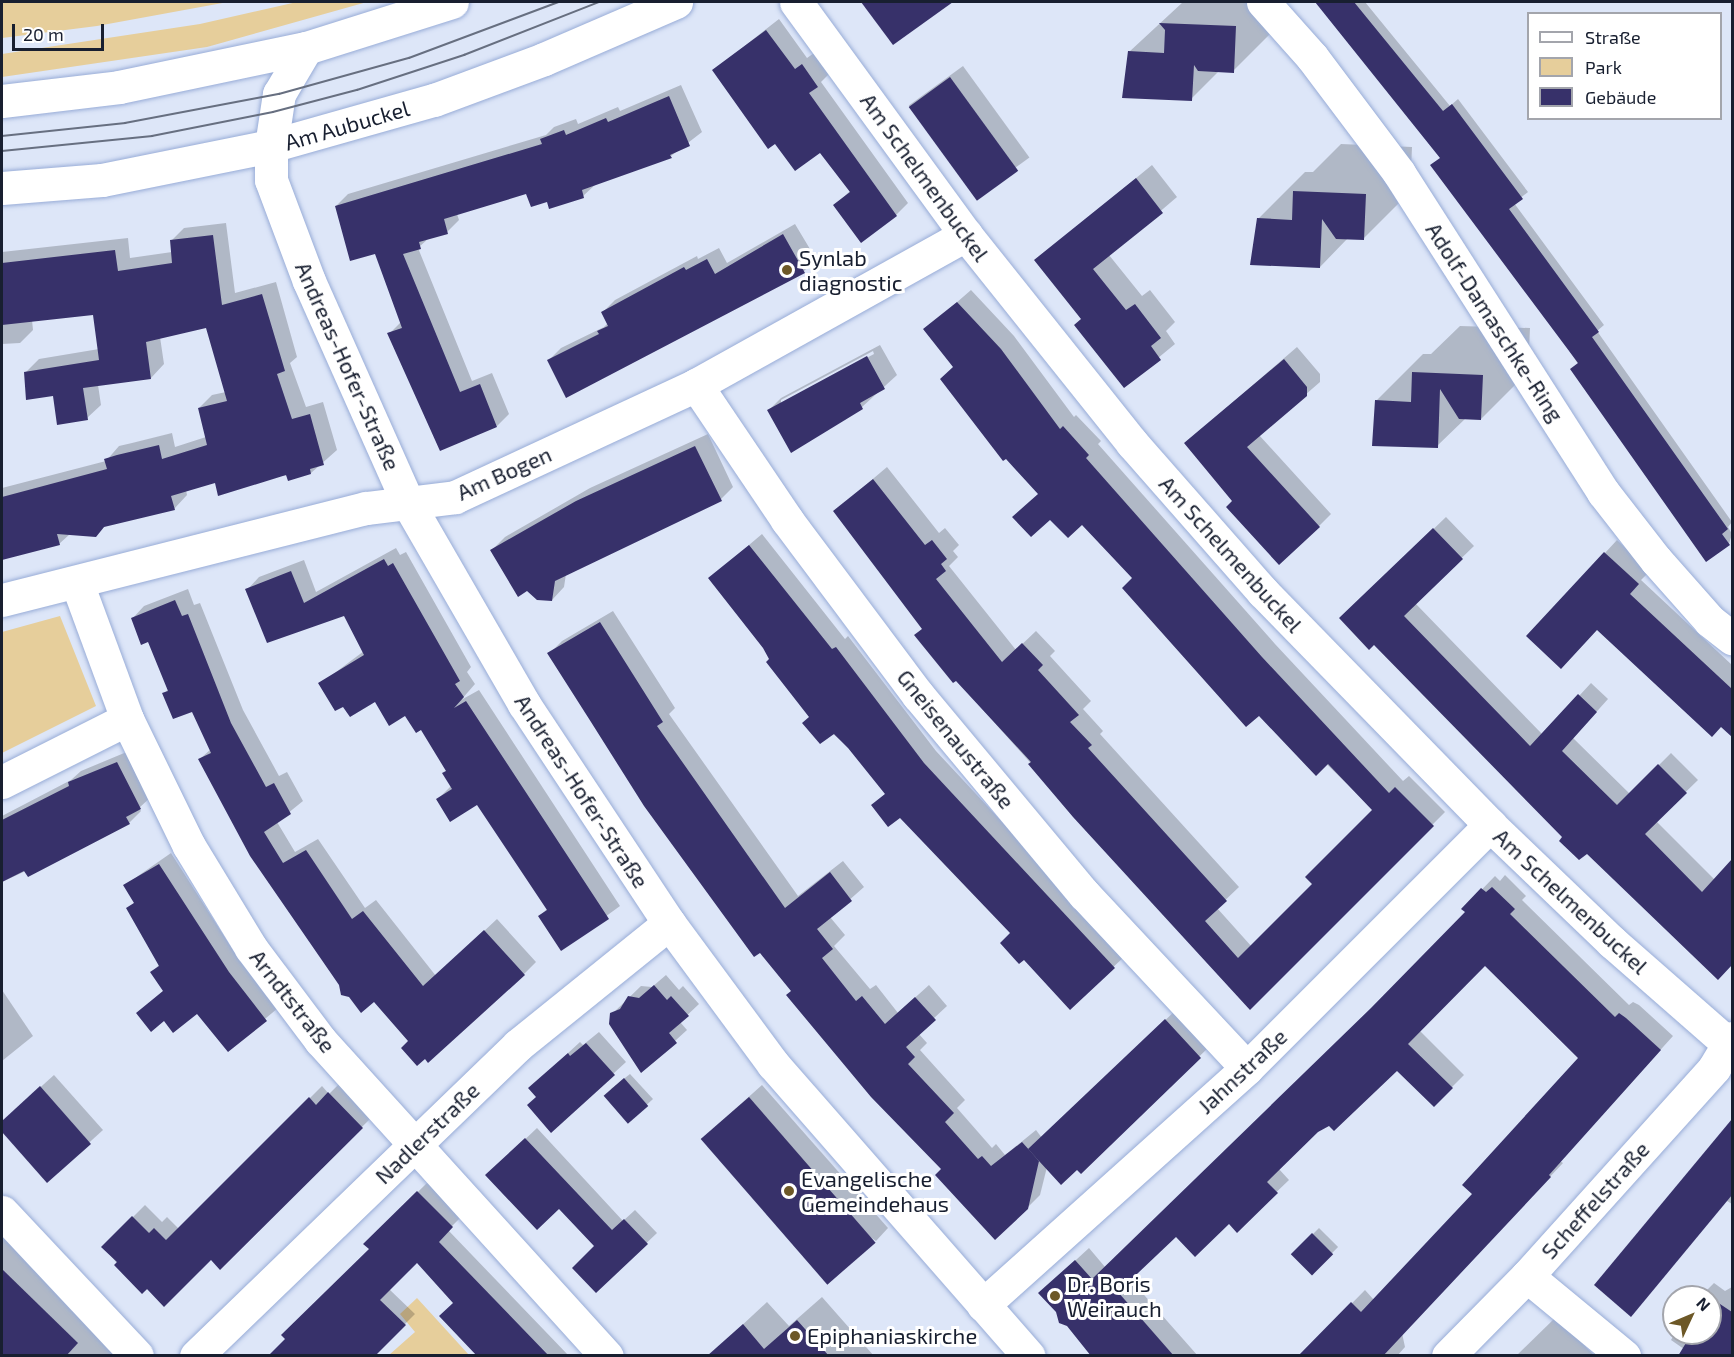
<!DOCTYPE html>
<html>
<head>
<meta charset="utf-8">
<style>
	body { margin:0 }
	#map { position:relative; width:1734px; height:1357px; overflow:hidden; background:#dde6f8; font-family:"Exo 2",sans-serif }
	div>[style] { position:absolute }
	[style*='--x'] { left:calc(var(--x)*1px); top:calc(var(--y)*1px); width:calc(var(--w)*1px); rotate:calc(var(--a)*1deg) }
	.green>* { inset:0; background:#e6ce9b }
	.shadow>* { inset:0; background:#0003; transform-origin:0 0 }
	.building>* { inset:0; background:#37316a; transform-origin:0 0 }
	.roads { filter:drop-shadow(0 0 2px #98acd7) drop-shadow(0 0 2px #98acd7) }
	.street>* { height:33px; margin:-16.5px; padding:0 16.5px; transform-origin:16.5px; border-radius:16.5px; background:#fff }
	.secondary>* { height:33px; margin:-16.5px; padding:0 16.5px; transform-origin:16.5px; border-radius:16.5px; background:#fff }
	.tram>* { height:1.5px; margin:-0.75px; padding:0 0.75px; transform-origin:0.75px; border-radius:0.75px; background:#676f80 }
	.dots>* { width:16px; height:16px; translate:-50% -50%; box-sizing:border-box; border:3px solid #fff; border-radius:50% }
	span { translate:-50% -50%; white-space:nowrap; text-align:center; line-height:1.15; -webkit-text-stroke:6px #fff; paint-order:stroke }
	.street-label { font-size:22px; color:#181f30 }
	.poi-label { font-size:22px; color:#181f30 }
	.left { translate:0 -50%; text-align:left }
	.frame { position:absolute; inset:0; border:3px solid #181f30; pointer-events:none }
	.legend { position:absolute; left:1527px; top:12px; width:195px; height:108px; box-sizing:border-box; background:#fff; border:2px solid #a3a5ac; margin:0; padding:8px 10px; list-style:none; font-size:18px; color:#181f30 }
	.legend li { display:flex; align-items:center; gap:12px; height:30px }
	.legend b { width:30px; border:2px solid #a3a5ac }
	.north { position:absolute; left:1662px; top:1285px; width:60px; height:60px; box-sizing:border-box; background:#fff; border:2px solid #a3a5ac; border-radius:50%; rotate:46deg; font-size:16px; font-weight:700; line-height:24px; text-align:center; color:#181f30 }
	.north::after { content:''; display:block; margin:auto; width:21px; height:27px; background:#6d5827; clip-path:polygon(50% 0,100% 100%,50% 72%,0 100%) }
	.scale { position:absolute; left:12px; top:24px; width:92px; height:27px; box-sizing:border-box; border:3px solid #181f30; border-top:0; padding-left:8px; font-size:18px; line-height:21px; white-space:nowrap; color:#181f30; -webkit-text-stroke:4px #fff; paint-order:stroke }
</style>
</head>
<body>
<div id="map">
	<div class="green">
		<i style="clip-path:polygon(2px 2px,228px 2px,97px 26px,2px 38px)"></i>
		<i style="clip-path:polygon(297px 2px,367px 2px,207px 47px,2px 77px,2px 54px,200px 24px)"></i>
		<i style="clip-path:polygon(60px 616px,96px 706px,2px 753px,2px 632px)"></i>
		<i style="clip-path:polygon(417px 1298px,469px 1355px,389px 1355px,415px 1332px,400px 1314px)"></i>
	</div>
	<div class="shadow">
		<i style="clip-path:polygon(874px 2px,946px 2px,936px 12px,868px 8px)"></i>
		<i style="clip-path:polygon(1183px 2px,1281px 2px,1280px 24px,1233px 71px,1220px 70px,1191px 99px,1129px 52px)"></i>
		<i style="clip-path:polygon(1316px 2px,1365px 2px,1450px 106px,1458px 99px,1528px 192px,1514px 203px,1604px 325px,1597px 331px,1732px 522px,1728px 527px,1732px 534px,1729px 544px,1707px 560px,1442px 157px)"></i>
		<i style="clip-path:polygon(779px 19px,807px 58px,814px 53px,829px 74px,821px 82px,908px 203px,896px 215px,835px 205px,850px 191px,821px 151px,714px 70px)"></i>
		<i style="left:963px;top:66px;width:113px;height:67px;rotate:54deg"></i>
		<i style="clip-path:polygon(681px 85px,702px 132px,671px 156px,596px 184px,583px 196px,548px 200px,527px 192px,457px 214px,459px 220px,447px 232px,430px 237px,418px 248px,472px 381px,492px 373px,509px 414px,497px 426px,389px 334px,401px 322px,376px 253px,336px 206px,348px 194px,546px 135px,554px 127px,576px 119px,578px 124px,618px 107px,620px 111px)"></i>
		<i style="clip-path:polygon(1341px 144px,1412px 147px,1410px 192px,1363px 239px,1348px 238px,1320px 267px,1258px 219px,1305px 172px,1313px 172px)"></i>
		<i style="clip-path:polygon(1152px 165px,1177px 197px,1109px 255px,1142px 296px,1150px 290px,1175px 322px,1166px 331px,1175px 344px,1124px 386px,1082px 319px,1036px 260px)"></i>
		<i style="clip-path:polygon(226px 223px,235px 293px,276px 282px,297px 357px,290px 363px,306px 407px,323px 402px,337px 450px,311px 473px,216px 482px,186px 490px,187px 495px,174px 509px,106px 525px,96px 536px,70px 534px,59px 544px,2px 558px,2px 488px,106px 461px,119px 446px,132px 443px,172px 433px,175px 447px,206px 437px,199px 408px,212px 395px,226px 392px,207px 326px,160px 337px,164px 364px,151px 378px,98px 385px,101px 405px,87px 418px,26px 372px,39px 359px,99px 349px,94px 313px,32px 320px,33px 330px,20px 343px,2px 344px,2px 252px,128px 238px,130px 258px,172px 252px,171px 241px,184px 228px)"></i>
		<i style="clip-path:polygon(795px 224px,816px 259px,804px 271px,566px 396px,549px 360px,561px 348px,604px 327px,608px 323px,603px 312px,615px 300px,697px 256px,698px 259px,719px 248px,727px 263px)"></i>
		<i style="clip-path:polygon(971px 290px,1014px 336px,1074px 417px,1076px 415px,1101px 441px,1098px 444px,1275px 644px,1403px 781px,1409px 776px,1445px 812px,1250px 1008px,916px 635px,923px 628px,835px 511px,887px 467px,939px 533px,945px 528px,959px 545px,953px 551px,958px 557px,949px 566px,1016px 650px,1036px 631px,1055px 651px,1050px 656px,1091px 701px,1083px 709px,1103px 731px,1100px 734px,1239px 887px,1217px 908px,1252px 947px,1315px 884px,1374px 810px,1134px 578px,1082px 523px,1039px 493px,955px 366px,925px 330px)"></i>
		<i style="clip-path:polygon(1460px 326px,1530px 328px,1528px 372px,1481px 419px,1466px 418px,1437px 446px,1376px 401px,1423px 354px,1431px 354px)"></i>
		<i style="clip-path:polygon(evenodd,880px 345px,897px 375px,862px 407px,791px 451px,769px 410px,781px 398px,880px 345px,873px 351px,874px 354px,781px 404px,781px 400px,873px 351px)"></i>
		<i style="clip-path:polygon(1297px 347px,1320px 374px,1320px 382px,1259px 435px,1331px 514px,1319px 526px,1186px 443px)"></i>
		<i style="clip-path:polygon(708px 434px,733px 487px,721px 499px,566px 574px,564px 587px,552px 600px,492px 550px,505px 537px,590px 488px)"></i>
		<i style="clip-path:polygon(1446px 517px,1474px 546px,1415px 603px,1543px 735px,1591px 683px,1608px 699px,1573px 738px,1630px 794px,1671px 753px,1698px 780px,1656px 821px,1715px 880px,1732px 861px,1732px 964px,1718px 978px,1587px 852px,1564px 837px,1374px 643px,1341px 618px)"></i>
		<i style="clip-path:polygon(762px 534px,845px 639px,848px 636px,936px 751px,1126px 955px,1070px 1008px,1012px 933px,900px 816px,873px 805px,886px 793px,849px 747px,811px 716px,765px 647px,710px 578px)"></i>
		<i style="clip-path:polygon(1617px 540px,1650px 571px,1641px 580px,1732px 665px,1732px 735px,1597px 628px,1528px 636px)"></i>
		<i style="clip-path:polygon(396px 548px,400px 555px,406px 552px,471px 667px,467px 672px,475px 684px,461px 700px,479px 690px,620px 906px,561px 949px,540px 916px,548px 908px,478px 803px,438px 799px,451px 786px,444px 773px,447px 770px,421px 728px,406px 714px,376px 700px,344px 705px,320px 684px,364px 651px,344px 614px,247px 590px,259px 577px,304px 560px,316px 592px)"></i>
		<i style="clip-path:polygon(188px 589px,194px 605px,200px 603px,243px 710px,279px 776px,287px 772px,303px 801px,277px 822px,295px 852px,318px 839px,365px 908px,376px 900px,436px 976px,497px 919px,536px 962px,524px 974px,410px 1041px,374px 1000px,341px 985px,200px 759px,211px 749px,193px 710px,164px 693px,169px 689px,149px 640px,132px 619px,144px 606px)"></i>
		<i style="clip-path:polygon(613px 611px,675px 708px,669px 714px,798px 896px,843px 861px,864px 887px,830px 917px,845px 935px,834px 946px,870px 989px,876px 985px,898px 1013px,929px 985px,947px 1006px,918px 1033px,927px 1043px,920px 1050px,965px 1100px,957px 1108px,992px 1148px,996px 1144px,1005px 1155px,1036px 1130px,1042px 1138px,1179px 1007px,1212px 1044px,1081px 1172px,1077px 1168px,1047px 1167px,1040px 1195px,1027px 1208px,943px 1168px,792px 991px,549px 654px,562px 641px)"></i>
		<i style="clip-path:polygon(129px 751px,152px 796px,139px 808px,141px 811px,129px 823px,2px 882px,2px 816px,71px 780px,81px 771px)"></i>
		<i style="clip-path:polygon(171px 853px,240px 961px,278px 1008px,228px 1050px,197px 1011px,164px 1019px,138px 1013px,164px 990px,152px 972px,160px 964px,128px 908px,135px 902px,125px 885px)"></i>
		<i style="clip-path:polygon(1505px 875px,1526px 896px,1522px 900px,1629px 1005px,1633px 1002px,1639px 1005px,1673px 1036px,1560px 1161px,1563px 1163px,1402px 1333px,1405px 1347px,1397px 1356px,1300px 1356px,1365px 1290px,1374px 1300px,1474px 1194px,1580px 1058px,1485px 963px,1419px 1030px,1464px 1075px,1434px 1105px,1397px 1069px,1318px 1131px,1278px 1168px,1289px 1180px,1237px 1230px,1229px 1222px,1176px 1235px,1130px 1279px,1198px 1356px,1096px 1356px,1040px 1293px,1089px 1248px,1105px 1267px,1164px 1214px,1456px 924px,1467px 912px,1464px 908px,1495px 876px,1500px 881px)"></i>
		<i style="clip-path:polygon(666px 975px,679px 990px,683px 986px,699px 1004px,680px 1022px,687px 1030px,642px 1071px,612px 1014px,641px 986px,652px 987px)"></i>
		<i style="clip-path:polygon(2px 990px,33px 1036px,2px 1061px)"></i>
		<i style="clip-path:polygon(599px 1032px,626px 1062px,551px 1131px,537px 1096px,542px 1077px,580px 1042px,583px 1045px)"></i>
		<i style="clip-path:polygon(630px 1074px,653px 1099px,629px 1121px,611px 1089px)"></i>
		<i style="clip-path:polygon(54px 1075px,103px 1130px,47px 1181px,2px 1130px,2px 1122px)"></i>
		<i style="clip-path:polygon(341px 1082px,374px 1115px,220px 1268px,211px 1258px,142px 1292px,103px 1247px,145px 1205px,162px 1222px,167px 1217px,179px 1229px,322px 1086px,329px 1094px)"></i>
		<i style="clip-path:polygon(762px 1085px,888px 1228px,876px 1241px,715px 1127px)"></i>
		<i style="clip-path:polygon(1732px 1121px,1732px 1204px,1727px 1201px,1596px 1285px)"></i>
		<i style="clip-path:polygon(537px 1128px,623px 1221px,635px 1210px,657px 1233px,596px 1291px,596px 1246px,559px 1207px,498px 1165px)"></i>
		<i style="clip-path:polygon(428px 1182px,462px 1216px,448px 1230px,569px 1356px,477px 1356px,455px 1303px,417px 1261px,389px 1289px,415px 1314px,373px 1356px,371px 1249px,365px 1244px)"></i>
		<i style="clip-path:polygon(2px 1206px,73px 1277px,153px 1356px,7px 1356px,2px 1350px)"></i>
		<i style="left:1319px;top:1228px;width:27px;height:37px;rotate:45deg"></i>
		<i style="clip-path:polygon(1714px 1283px,1725px 1291px,1732px 1287px,1732px 1356px,1694px 1356px,1671px 1340px,1675px 1333px,1710px 1333px,1710px 1297px,1700px 1297px)"></i>
		<i style="clip-path:polygon(822px 1297px,874px 1356px,709px 1356px,767px 1302px,789px 1326px)"></i>
		<i style="clip-path:polygon(1556px 1317px,1595px 1356px,1516px 1356px)"></i>
	</div>
	<div class="building">
		<i style="clip-path:polygon(861px 2px,953px 2px,893px 45px)"></i>
		<i style="clip-path:polygon(1315px 2px,1354px 2px,1443px 111px,1452px 104px,1523px 199px,1509px 209px,1599px 332px,1592px 337px,1728px 529px,1722px 534px,1730px 545px,1706px 562px,1570px 369px,1578px 363px,1430px 165px,1440px 158px)"></i>
		<i style="clip-path:polygon(1159px 23px,1236px 26px,1234px 73px,1198px 71px,1194px 65px,1192px 101px,1122px 98px,1128px 51px,1164px 53px,1165px 30px)"></i>
		<i style="clip-path:polygon(766px 30px,795px 69px,802px 64px,818px 87px,809px 93px,897px 216px,861px 243px,833px 205px,850px 192px,820px 153px,795px 171px,775px 144px,768px 149px,712px 70px)"></i>
		<i style="left:950px;top:77px;width:116px;height:51px;rotate:54deg"></i>
		<i style="clip-path:polygon(669px 96px,690px 146px,670px 155px,672px 158px,582px 190px,584px 198px,549px 209px,547px 202px,531px 207px,526px 194px,444px 219px,448px 234px,419px 242px,421px 249px,403px 254px,460px 392px,480px 384px,497px 427px,440px 451px,387px 333px,402px 328px,375px 254px,350px 261px,335px 206px,542px 144px,540px 139px,564px 130px,566px 135px,606px 118px,608px 122px)"></i>
		<i style="clip-path:polygon(1136px 178px,1163px 213px,1093px 269px,1126px 310px,1135px 304px,1161px 338px,1151px 346px,1161px 360px,1124px 388px,1074px 325px,1081px 319px,1034px 260px)"></i>
		<i style="clip-path:polygon(1293px 191px,1366px 194px,1364px 240px,1336px 239px,1322px 219px,1320px 268px,1250px 265px,1257px 218px,1292px 220px)"></i>
		<i style="clip-path:polygon(783px 234px,805px 273px,566px 398px,547px 360px,599px 334px,597px 331px,608px 326px,601px 312px,684px 267px,686px 270px,707px 259px,715px 274px)"></i>
		<i style="clip-path:polygon(213px 235px,222px 305px,262px 294px,285px 371px,277px 374px,292px 419px,310px 414px,324px 465px,310px 469px,311px 474px,288px 481px,286px 475px,218px 496px,215px 483px,171px 496px,175px 510px,104px 527px,96px 537px,57px 534px,60px 545px,2px 560px,2px 497px,107px 469px,104px 459px,117px 455px,159px 445px,162px 459px,207px 445px,198px 408px,227px 401px,206px 328px,146px 342px,151px 379px,83px 388px,88px 420px,57px 425px,53px 396px,26px 400px,24px 372px,99px 360px,93px 315px,2px 325px,2px 263px,115px 250px,118px 271px,172px 263px,170px 240px)"></i>
		<i style="clip-path:polygon(957px 302px,1001px 349px,1060px 429px,1063px 426px,1089px 455px,1086px 458px,1262px 657px,1389px 793px,1395px 787px,1434px 826px,1250px 1010px,1073px 817px,1028px 764px,1031px 762px,956px 681px,953px 683px,914px 635px,922px 629px,833px 511px,873px 479px,925px 545px,932px 540px,947px 559px,941px 564px,946px 571px,936px 579px,1002px 662px,1022px 643px,1043px 665px,1038px 670px,1079px 715px,1070px 722px,1092px 745px,1088px 748px,1227px 901px,1205px 921px,1238px 958px,1312px 884px,1305px 877px,1372px 810px,1328px 764px,1316px 776px,1259px 716px,1246px 727px,1122px 588px,1132px 578px,1082px 525px,1068px 538px,1050px 520px,1031px 537px,1012px 517px,1038px 494px,1006px 459px,1003px 461px,940px 379px,953px 367px,923px 329px)"></i>
		<i style="clip-path:polygon(867px 356px,885px 389px,860px 403px,863px 409px,791px 453px,767px 410px)"></i>
		<i style="clip-path:polygon(1284px 359px,1307px 387px,1307px 396px,1247px 447px,1320px 527px,1279px 565px,1226px 507px,1232px 501px,1184px 443px)"></i>
		<i style="clip-path:polygon(1412px 372px,1483px 375px,1481px 420px,1459px 419px,1440px 389px,1438px 448px,1372px 446px,1375px 400px,1411px 402px)"></i>
		<i style="clip-path:polygon(695px 446px,722px 501px,555px 581px,552px 601px,537px 600px,527px 591px,518px 597px,490px 550px,576px 501px)"></i>
		<i style="clip-path:polygon(1433px 528px,1463px 559px,1404px 616px,1530px 746px,1578px 694px,1597px 712px,1562px 751px,1617px 805px,1658px 764px,1687px 793px,1645px 834px,1702px 892px,1732px 859px,1732px 965px,1718px 980px,1587px 854px,1579px 860px,1559px 841px,1562px 837px,1374px 645px,1369px 650px,1339px 618px)"></i>
		<i style="clip-path:polygon(749px 545px,832px 649px,836px 647px,924px 763px,1115px 968px,1070px 1010px,1024px 960px,1019px 964px,1000px 943px,1010px 933px,900px 818px,888px 827px,871px 805px,885px 794px,848px 748px,834px 734px,820px 744px,802px 723px,809px 717px,766px 662px,769px 659px,763px 648px,708px 578px)"></i>
		<i style="clip-path:polygon(1604px 552px,1639px 584px,1630px 594px,1732px 689px,1732px 737px,1721px 727px,1712px 737px,1597px 630px,1561px 669px,1526px 636px)"></i>
		<i style="clip-path:polygon(384px 559px,388px 566px,393px 563px,460px 681px,455px 684px,464px 697px,454px 708px,466px 701px,609px 919px,561px 951px,538px 916px,547px 910px,477px 805px,450px 822px,436px 799px,452px 789px,442px 773px,446px 771px,421px 730px,416px 733px,405px 716px,389px 726px,375px 702px,350px 717px,343px 707px,335px 711px,318px 683px,364px 655px,344px 616px,267px 643px,245px 589px,291px 571px,304px 603px)"></i>
		<i style="clip-path:polygon(175px 600px,182px 616px,188px 614px,231px 723px,266px 787px,274px 783px,291px 814px,264px 832px,283px 863px,306px 850px,352px 919px,363px 911px,423px 986px,484px 930px,525px 975px,428px 1063px,425px 1059px,417px 1066px,401px 1048px,408px 1041px,374px 1002px,361px 1013px,349px 997px,341px 995px,339px 985px,250px 856px,198px 759px,211px 753px,192px 712px,173px 719px,162px 693px,168px 691px,148px 642px,141px 645px,131px 618px)"></i>
		<i style="clip-path:polygon(600px 622px,663px 722px,657px 726px,785px 908px,830px 872px,852px 901px,817px 929px,833px 949px,822px 958px,856px 1001px,862px 996px,885px 1024px,915px 997px,936px 1020px,906px 1047px,915px 1057px,908px 1064px,954px 1113px,945px 1122px,978px 1159px,982px 1156px,991px 1166px,1022px 1142px,1039px 1161px,1028px 1209px,995px 1240px,935px 1175px,941px 1169px,871px 1097px,786px 995px,791px 991px,760px 953px,754px 957px,644px 806px,591px 722px,547px 653px)"></i>
		<i style="clip-path:polygon(117px 762px,141px 809px,126px 817px,130px 824px,28px 877px,24px 871px,2px 882px,2px 820px,69px 786px,68px 782px)"></i>
		<i style="clip-path:polygon(159px 864px,229px 972px,267px 1021px,228px 1052px,197px 1014px,173px 1033px,164px 1021px,151px 1032px,136px 1013px,163px 991px,150px 972px,159px 966px,126px 908px,134px 903px,123px 885px)"></i>
		<i style="clip-path:polygon(1492px 887px,1515px 909px,1510px 914px,1615px 1017px,1619px 1013px,1626px 1018px,1661px 1050px,1549px 1175px,1551px 1177px,1383px 1356px,1298px 1356px,1351px 1302px,1361px 1312px,1472px 1194px,1462px 1185px,1578px 1058px,1485px 966px,1408px 1044px,1453px 1088px,1434px 1107px,1397px 1071px,1334px 1131px,1329px 1126px,1318px 1132px,1267px 1182px,1278px 1193px,1237px 1233px,1229px 1224px,1195px 1257px,1176px 1237px,1118px 1292px,1174px 1356px,1091px 1356px,1067px 1326px,1059px 1323px,1056px 1312px,1038px 1293px,1075px 1260px,1092px 1279px,1371px 1008px,1465px 912px,1461px 909px,1481px 888px,1486px 892px)"></i>
		<i style="clip-path:polygon(654px 985px,667px 1000px,671px 996px,689px 1016px,669px 1033px,677px 1043px,641px 1073px,609px 1024px,610px 1013px,620px 1009px,628px 996px,639px 998px)"></i>
		<i style="clip-path:polygon(1165px 1019px,1201px 1058px,1081px 1174px,1077px 1170px,1061px 1185px,1028px 1149px)"></i>
		<i style="clip-path:polygon(586px 1043px,615px 1075px,551px 1133px,527px 1105px,536px 1097px,528px 1088px,568px 1053px,570px 1056px)"></i>
		<i style="left:624px;top:1078px;width:37px;height:27px;rotate:49deg"></i>
		<i style="clip-path:polygon(40px 1086px,91px 1144px,47px 1183px,2px 1132px,2px 1121px)"></i>
		<i style="clip-path:polygon(328px 1092px,363px 1128px,220px 1270px,211px 1260px,164px 1307px,147px 1289px,142px 1294px,114px 1265px,117px 1262px,101px 1247px,132px 1216px,149px 1233px,154px 1228px,166px 1240px,309px 1097px,316px 1105px)"></i>
		<i style="left:749px;top:1097px;width:193px;height:64px;rotate:49deg"></i>
		<i style="clip-path:polygon(1732px 1119px,1732px 1195px,1631px 1317px,1594px 1285px)"></i>
		<i style="clip-path:polygon(525px 1138px,612px 1230px,624px 1219px,648px 1244px,596px 1293px,572px 1268px,594px 1246px,559px 1209px,537px 1230px,485px 1175px)"></i>
		<i style="clip-path:polygon(417px 1191px,453px 1227px,439px 1242px,549px 1356px,477px 1356px,439px 1316px,453px 1303px,417px 1263px,380px 1300px,406px 1325px,375px 1356px,268px 1356px,285px 1339px,281px 1335px,369px 1249px,363px 1244px)"></i>
		<i style="left:1312px;top:1233px;width:30px;height:30px;rotate:45deg"></i>
		<i style="clip-path:polygon(2px 1269px,78px 1343px,66px 1356px,2px 1356px)"></i>
		<i style="clip-path:polygon(1714px 1300px,1732px 1312px,1732px 1356px,1678px 1356px,1692px 1333px,1710px 1333px)"></i>
		<i style="clip-path:polygon(797px 1320px,829px 1356px,707px 1356px,743px 1324px,764px 1349px)"></i>
	</div>
	<div class="roads">
		<div class="street">
			<i style="--x:796;--y:2;--w:288;--a:53.9"></i>
			<i style="--x:966;--y:235;--w:266;--a:51.4"></i>
			<i style="--x:1132;--y:443;--w:198;--a:48.7"></i>
			<i style="--x:1263;--y:592;--w:325;--a:45.7"></i>
			<i style="--x:1490;--y:825;--w:169;--a:43.8"></i>
			<i style="--x:1612;--y:942;--w:159;--a:41.2"></i>
			<i style="--x:1263;--y:2;--w:74;--a:48.3"></i>
			<i style="--x:1312;--y:57;--w:145;--a:53.1"></i>
			<i style="--x:1399;--y:173;--w:379;--a:57.4"></i>
			<i style="--x:1603;--y:492;--w:86;--a:52.1"></i>
			<i style="--x:1656;--y:560;--w:81;--a:48.5"></i>
			<i style="--x:1710;--y:621;--w:28;--a:38"></i>
			<i style="--x:271;--y:146;--w:34;--a:90"></i>
			<i style="--x:271;--y:180;--w:108;--a:69.4"></i>
			<i style="--x:309;--y:281;--w:243;--a:66"></i>
			<i style="--x:408;--y:503;--w:232;--a:60"></i>
			<i style="--x:524;--y:704;--w:263;--a:56.5"></i>
			<i style="--x:669;--y:923;--w:175;--a:53.6"></i>
			<i style="--x:773;--y:1064;--w:388;--a:48.8"></i>
			<i style="--x:696;--y:385;--w:163;--a:56"></i>
			<i style="--x:787;--y:520;--w:219;--a:53.2"></i>
			<i style="--x:918;--y:695;--w:259;--a:50.2"></i>
			<i style="--x:1084;--y:894;--w:238;--a:46.9"></i>
			<i style="--x:77;--y:583;--w:145;--a:69.8"></i>
			<i style="--x:127;--y:719;--w:141;--a:64"></i>
			<i style="--x:189;--y:846;--w:119;--a:58.7"></i>
			<i style="--x:251;--y:948;--w:115;--a:53.1"></i>
			<i style="--x:320;--y:1040;--w:427;--a:47.8"></i>
			<i style="--x:2;--y:600;--w:375;--a:-14.2"></i>
			<i style="--x:366;--y:508;--w:90;--a:-7"></i>
			<i style="--x:455;--y:497;--w:266;--a:-24.9"></i>
			<i style="--x:696;--y:385;--w:309;--a:-29.1"></i>
			<i style="--x:2;--y:782;--w:140;--a:-26.7"></i>
			<i style="--x:2;--y:1212;--w:197;--a:46.8"></i>
			<i style="--x:1527;--y:1276;--w:126;--a:39.5"></i>
			<i style="--x:983;--y:1305;--w:355;--a:-41.9"></i>
			<i style="--x:1247;--y:1068;--w:344;--a:-45"></i>
			<i style="--x:196;--y:1356;--w:448;--a:-44"></i>
			<i style="--x:518;--y:1045;--w:194;--a:-38.9"></i>
			<i style="--x:1448;--y:1356;--w:112;--a:-45.4"></i>
			<i style="--x:1527;--y:1276;--w:280;--a:-48"></i>
			<i style="--x:1714;--y:1068;--w:35;--a:-59"></i>
		</div>
		<div class="secondary">
			<i style="--x:2;--y:101;--w:118;--a:-6.8"></i>
			<i style="--x:119;--y:87;--w:191;--a:-11.8"></i>
			<i style="--x:306;--y:48;--w:153;--a:-17.5"></i>
			<i style="--x:271;--y:146;--w:53;--a:-81.3"></i>
			<i style="--x:279;--y:94;--w:53;--a:-59.6"></i>
			<i style="--x:2;--y:188;--w:100;--a:-4.6"></i>
			<i style="--x:102;--y:180;--w:172;--a:-11.4"></i>
			<i style="--x:271;--y:146;--w:169;--a:-15.8"></i>
			<i style="--x:434;--y:100;--w:117;--a:-20.4"></i>
			<i style="--x:544;--y:59;--w:144;--a:-23.4"></i>
		</div>
	</div>
	<div class="tram">
		<i style="--x:2;--y:136;--w:124;--a:-6"></i>
		<i style="--x:125;--y:123;--w:157;--a:-10.7"></i>
		<i style="--x:279;--y:94;--w:135;--a:-15.5"></i>
		<i style="--x:409;--y:58;--w:160;--a:-20.5"></i>
		<i style="--x:2;--y:151;--w:151;--a:-5.7"></i>
		<i style="--x:152;--y:136;--w:123;--a:-11.2"></i>
		<i style="--x:273;--y:112;--w:87;--a:-14.7"></i>
		<i style="--x:357;--y:90;--w:113;--a:-18.1"></i>
		<i style="--x:464;--y:55;--w:145;--a:-21.4"></i>
	</div>
	<div class="dots">
		<i style="left:787px;top:270px;background:#6d5827"></i>
		<i style="left:789px;top:1191px;background:#6d5827"></i>
		<i style="left:1055px;top:1296px;background:#6d5827"></i>
		<i style="left:795px;top:1336px;background:#6d5827"></i>
	</div>
	<div class="street-label">
		<span style="left:347px;top:125px;rotate:-16deg">Am Aubuckel</span>
		<span style="left:925px;top:177px;rotate:54deg">Am Schelmenbuckel</span>
		<span style="left:1495px;top:322px;rotate:57deg">Adolf-Damaschke-Ring</span>
		<span style="left:348px;top:366px;rotate:66deg">Andreas-Hofer-Straße</span>
		<span style="left:504px;top:473px;rotate:-24deg">Am Bogen</span>
		<span style="left:1231px;top:554px;rotate:48deg">Am Schelmenbuckel</span>
		<span style="left:956px;top:739px;rotate:51deg">Gneisenaustraße</span>
		<span style="left:582px;top:791px;rotate:57deg">Andreas-Hofer-Straße</span>
		<span style="left:1571px;top:901px;rotate:43deg">Am Schelmenbuckel</span>
		<span style="left:293px;top:1001px;rotate:52deg">Arndtstraße</span>
		<span style="left:1242px;top:1071px;rotate:-43deg">Jahnstraße</span>
		<span style="left:427px;top:1133px;rotate:-44deg">Nadlerstraße</span>
		<span style="left:1595px;top:1200px;rotate:-48deg">Scheffelstraße</span>
	</div>
	<div class="poi-label">
		<span class="left" style="left:799px;top:270px">Synlab<br>diagnostic</span>
		<span class="left" style="left:801px;top:1191px">Evangelische<br>Gemeindehaus</span>
		<span class="left" style="left:1067px;top:1296px">Dr. Boris<br>Weirauch</span>
		<span class="left" style="left:807px;top:1336px">Epiphaniaskirche</span>
	</div>
	<div class="frame"></div>
	<ul class="legend">
	<li><b style="height:8px;background:#fff"></b>Straße</li>
	<li><b style="height:16px;background:#e6ce9b"></b>Park</li>
	<li><b style="height:16px;background:#37316a"></b>Gebäude</li>
	</ul>
	<div class="north">N</div>
	<div class="scale">20 m</div>
</div>
</body>
</html>
